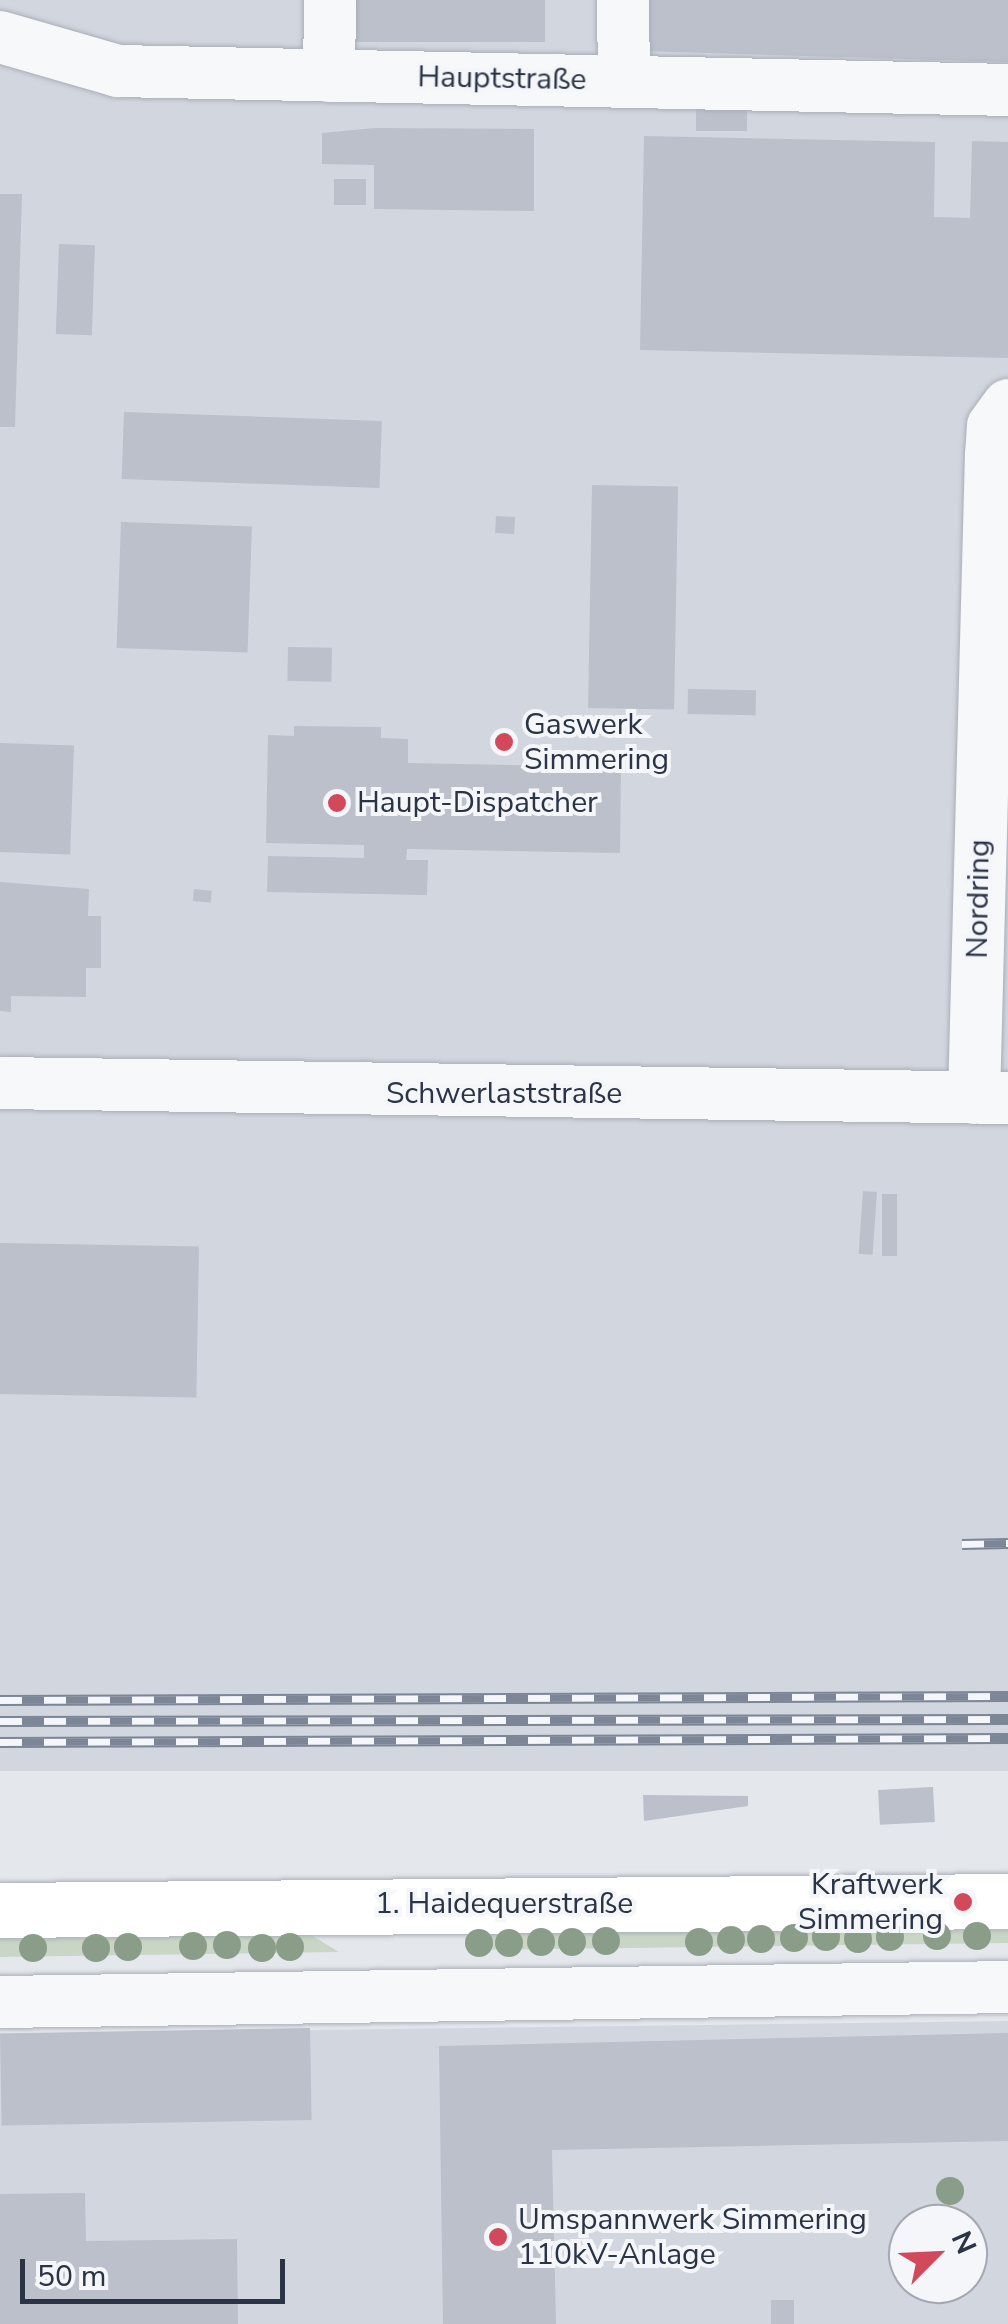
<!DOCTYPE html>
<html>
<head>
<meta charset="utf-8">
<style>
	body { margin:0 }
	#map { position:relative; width:1008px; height:2324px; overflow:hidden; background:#e4e7ec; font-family:"Nunito Sans",sans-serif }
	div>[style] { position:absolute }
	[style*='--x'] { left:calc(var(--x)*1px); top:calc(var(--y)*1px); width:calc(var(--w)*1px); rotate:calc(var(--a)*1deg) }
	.built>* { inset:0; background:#d2d6de; transform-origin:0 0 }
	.green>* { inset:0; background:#c9d6c5 }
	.building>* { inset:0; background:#bbc0ca; transform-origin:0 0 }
	.roads { filter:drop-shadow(0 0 2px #a9aeb7) drop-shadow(0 0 2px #a9aeb7) }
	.minor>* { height:52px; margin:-26px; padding:0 26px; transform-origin:26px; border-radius:26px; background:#f7f8fa }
	.major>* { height:55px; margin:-27.5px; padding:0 27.5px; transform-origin:27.5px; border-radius:27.5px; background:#fff }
	.rail>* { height:11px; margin-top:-5.5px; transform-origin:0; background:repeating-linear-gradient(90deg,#f4f6f9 0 22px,#7d8696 0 44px); box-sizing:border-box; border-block:2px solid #7d8696 }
	.trees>* { width:28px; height:28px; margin:-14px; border-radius:50%; background:#899d89 }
	.dots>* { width:28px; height:28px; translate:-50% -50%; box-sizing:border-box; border:5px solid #f4f6f9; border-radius:50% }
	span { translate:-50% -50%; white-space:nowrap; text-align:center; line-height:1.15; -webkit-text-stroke:8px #f4f6f9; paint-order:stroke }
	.street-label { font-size:30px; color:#2b3445 }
	.poi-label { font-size:30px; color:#2b3445 }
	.left { translate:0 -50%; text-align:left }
	.right { translate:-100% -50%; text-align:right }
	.north { position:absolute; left:888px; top:2204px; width:100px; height:100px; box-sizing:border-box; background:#f4f6f9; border:2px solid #a4a8b1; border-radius:50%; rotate:66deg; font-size:28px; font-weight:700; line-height:40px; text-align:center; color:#2b3445 }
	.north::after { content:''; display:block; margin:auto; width:35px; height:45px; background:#d1495b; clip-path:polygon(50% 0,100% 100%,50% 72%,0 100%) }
	.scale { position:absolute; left:20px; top:2259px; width:265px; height:45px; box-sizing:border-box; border:5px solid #2b3445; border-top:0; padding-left:12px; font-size:30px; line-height:35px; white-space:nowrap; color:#2b3445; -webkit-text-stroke:8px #f4f6f9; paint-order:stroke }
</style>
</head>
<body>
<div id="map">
	<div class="built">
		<i style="left:0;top:0;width:1008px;height:1771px"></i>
		<i style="clip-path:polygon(evenodd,1008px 2021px,1008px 2324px,0 2324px,0 2034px,1008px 2021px,908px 2224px,968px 2224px,968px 2284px,908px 2284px,908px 2224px)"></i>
	</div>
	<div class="green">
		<i style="clip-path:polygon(1008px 1930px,1008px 1943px,472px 1950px,471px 1933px)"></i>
		<i style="clip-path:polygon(311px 1935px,339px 1952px,0 1957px,0 1937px)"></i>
	</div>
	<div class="building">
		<i style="left:348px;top:0;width:197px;height:42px"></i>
		<i style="clip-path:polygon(642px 0,1008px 0,1008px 62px,641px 51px)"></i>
		<i style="left:696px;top:100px;width:51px;height:31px"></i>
		<i style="clip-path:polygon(374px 128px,534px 129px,534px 211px,374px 209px,374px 165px,322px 164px,322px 133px)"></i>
		<i style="clip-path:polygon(644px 136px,935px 142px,934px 217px,970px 218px,972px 141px,1008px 142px,1008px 358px,640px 350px)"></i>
		<i style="left:334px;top:179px;width:32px;height:26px"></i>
		<i style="clip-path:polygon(0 194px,22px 194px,15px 427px,0 427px)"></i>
		<i style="left:59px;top:244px;width:36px;height:90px;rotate:2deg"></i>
		<i style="left:124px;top:412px;width:258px;height:67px;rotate:2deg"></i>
		<i style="left:592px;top:485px;width:86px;height:223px;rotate:1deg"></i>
		<i style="left:496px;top:516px;width:19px;height:17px;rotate:3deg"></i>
		<i style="left:121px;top:522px;width:131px;height:126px;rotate:2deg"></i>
		<i style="left:288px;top:647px;width:44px;height:34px;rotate:1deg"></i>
		<i style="left:688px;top:689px;width:68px;height:25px;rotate:1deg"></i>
		<i style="clip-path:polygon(294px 726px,381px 727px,381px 738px,408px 739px,408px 763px,621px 767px,620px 853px,407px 849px,406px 860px,428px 860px,427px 895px,267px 892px,268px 856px,364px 858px,364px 845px,266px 843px,268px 735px,294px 736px)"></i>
		<i style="left:0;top:743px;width:74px;height:109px;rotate:2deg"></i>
		<i style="clip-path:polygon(0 882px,89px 889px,88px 916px,101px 916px,101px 968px,86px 968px,86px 997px,11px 996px,11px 1012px,0 1011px)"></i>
		<i style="left:194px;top:889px;width:18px;height:12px;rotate:6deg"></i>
		<i style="left:863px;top:1191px;width:14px;height:63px;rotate:4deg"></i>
		<i style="left:882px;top:1194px;width:15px;height:62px"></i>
		<i style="left:0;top:1243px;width:199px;height:151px;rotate:1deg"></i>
		<i style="left:933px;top:1787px;width:35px;height:55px;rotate:87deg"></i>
		<i style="clip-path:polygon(643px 1795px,748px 1796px,748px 1806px,644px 1821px)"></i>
		<i style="left:310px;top:2028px;width:92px;height:310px;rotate:89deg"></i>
		<i style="clip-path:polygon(1008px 2033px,1008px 2141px,552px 2150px,556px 2324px,443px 2324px,439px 2046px)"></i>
		<i style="clip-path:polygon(85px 2193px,86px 2241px,237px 2239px,238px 2324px,0 2324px,0 2194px)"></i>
		<i style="left:794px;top:2300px;width:24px;height:23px;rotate:90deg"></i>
	</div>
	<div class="roads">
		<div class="minor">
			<i style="--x:623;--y:0;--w:82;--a:89.3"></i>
			<i style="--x:0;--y:37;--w:123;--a:16.1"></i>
			<i style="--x:118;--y:71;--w:890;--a:1.22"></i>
			<i style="--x:329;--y:76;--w:76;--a:-89.2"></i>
			<i style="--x:0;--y:1083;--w:1008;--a:0.85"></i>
			<i style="--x:974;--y:1098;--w:643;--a:-88.49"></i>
			<i style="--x:991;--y:455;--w:29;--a:-86"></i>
			<i style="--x:993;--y:426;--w:26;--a:-54"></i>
			<i style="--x:0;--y:2002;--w:1008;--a:-0.85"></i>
		</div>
		<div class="major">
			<i style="--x:0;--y:1910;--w:1008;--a:-0.51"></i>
		</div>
	</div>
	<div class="rail">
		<i style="--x:962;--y:1544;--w:46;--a:-1.2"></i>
		<i style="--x:0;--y:1700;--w:1008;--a:-0.23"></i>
		<i style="--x:0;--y:1721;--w:1008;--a:-0.11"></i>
		<i style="--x:0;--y:1742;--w:1008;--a:-0.23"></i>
	</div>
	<div class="trees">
		<i style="left:937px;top:1936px"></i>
		<i style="left:977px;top:1936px"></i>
		<i style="left:826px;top:1937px"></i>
		<i style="left:890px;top:1937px"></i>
		<i style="left:794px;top:1938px"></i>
		<i style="left:761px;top:1939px"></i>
		<i style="left:858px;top:1939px"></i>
		<i style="left:731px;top:1940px"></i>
		<i style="left:606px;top:1941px"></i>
		<i style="left:541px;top:1942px"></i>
		<i style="left:572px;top:1942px"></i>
		<i style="left:699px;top:1942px"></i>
		<i style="left:479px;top:1943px"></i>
		<i style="left:509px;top:1943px"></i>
		<i style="left:227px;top:1945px"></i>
		<i style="left:193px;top:1946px"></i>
		<i style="left:128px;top:1947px"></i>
		<i style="left:290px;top:1947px"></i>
		<i style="left:33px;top:1948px"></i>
		<i style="left:96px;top:1948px"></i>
		<i style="left:262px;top:1948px"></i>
		<i style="left:950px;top:2191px"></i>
	</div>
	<div class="dots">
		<i style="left:504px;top:742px;background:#d1495b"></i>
		<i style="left:337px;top:803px;background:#d1495b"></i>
		<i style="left:963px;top:1902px;background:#d1495b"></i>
		<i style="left:498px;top:2237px;background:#d1495b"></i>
	</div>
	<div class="street-label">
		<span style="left:502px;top:79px;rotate:1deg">Hauptstraße</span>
		<span style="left:979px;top:899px;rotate:-89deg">Nordring</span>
		<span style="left:504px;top:1094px">Schwerlaststraße</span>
		<span style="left:504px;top:1904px">1. Haidequerstraße</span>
	</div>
	<div class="poi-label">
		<span class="left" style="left:524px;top:742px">Gaswerk<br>Simmering</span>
		<span class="left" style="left:357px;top:803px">Haupt-Dispatcher</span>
		<span class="right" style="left:943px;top:1902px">Kraftwerk<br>Simmering</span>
		<span class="left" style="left:518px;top:2237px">Umspannwerk Simmering<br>110kV-Anlage</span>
	</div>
	<div class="north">N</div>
	<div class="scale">50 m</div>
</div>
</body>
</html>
